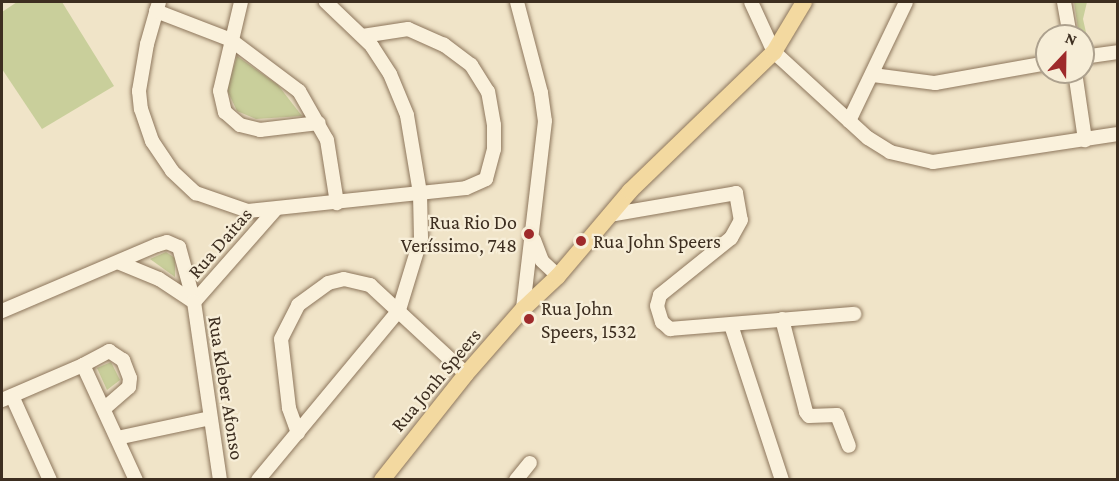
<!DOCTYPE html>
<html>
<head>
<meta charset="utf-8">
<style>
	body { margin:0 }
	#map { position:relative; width:1119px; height:481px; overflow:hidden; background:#f0e4c8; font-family:"Crimson Pro",serif }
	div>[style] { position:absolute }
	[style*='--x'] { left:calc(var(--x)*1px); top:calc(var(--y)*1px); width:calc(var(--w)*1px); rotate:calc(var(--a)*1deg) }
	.green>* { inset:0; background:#c9cf9b }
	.roads { filter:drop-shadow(0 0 2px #8d765c) drop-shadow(0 0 2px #8d765c) }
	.minor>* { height:14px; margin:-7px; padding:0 7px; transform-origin:7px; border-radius:7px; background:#faf1dc }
	.major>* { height:16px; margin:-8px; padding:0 8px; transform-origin:8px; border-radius:8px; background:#f3d9a0 }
	.dots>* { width:16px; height:16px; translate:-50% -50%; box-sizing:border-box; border:3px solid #f7eed8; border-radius:50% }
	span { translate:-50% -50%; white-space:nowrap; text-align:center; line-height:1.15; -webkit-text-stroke:4.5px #f7eed8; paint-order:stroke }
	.poi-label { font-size:20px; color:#3d2e20 }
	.right { translate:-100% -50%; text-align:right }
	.left { translate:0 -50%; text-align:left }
	.street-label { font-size:20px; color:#3d2e20 }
	.frame { position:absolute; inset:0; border:3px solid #3d2e20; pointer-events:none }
	.north { position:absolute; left:1035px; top:24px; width:60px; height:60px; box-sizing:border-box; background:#f7eed8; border:2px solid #ada18e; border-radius:50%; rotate:22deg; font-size:16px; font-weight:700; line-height:24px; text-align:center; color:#3d2e20 }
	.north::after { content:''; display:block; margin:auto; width:21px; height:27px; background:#9e2a2b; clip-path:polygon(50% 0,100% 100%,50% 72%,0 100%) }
</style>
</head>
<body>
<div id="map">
	<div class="green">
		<i style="clip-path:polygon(17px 2px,62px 2px,114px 86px,42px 129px,2px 69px,2px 12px)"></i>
		<i style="clip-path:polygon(1074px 2px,1087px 2px,1083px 19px,1089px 46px,1083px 47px,1083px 36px,1079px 36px)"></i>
		<i style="clip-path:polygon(237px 56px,278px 85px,302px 116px,256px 119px,237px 111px,227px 90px)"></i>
		<i style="clip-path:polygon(166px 252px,175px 258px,175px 277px,150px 259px)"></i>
		<i style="clip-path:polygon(111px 362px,120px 380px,107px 390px,97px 368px)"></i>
	</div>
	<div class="roads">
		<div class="minor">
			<i style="--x:159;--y:2;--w:44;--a:105.9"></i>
			<i style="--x:147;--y:44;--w:48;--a:99.7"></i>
			<i style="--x:139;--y:91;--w:18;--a:84"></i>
			<i style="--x:141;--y:109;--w:34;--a:71"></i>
			<i style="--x:152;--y:141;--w:36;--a:56"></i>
			<i style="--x:172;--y:171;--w:33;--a:43"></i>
			<i style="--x:196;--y:193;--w:55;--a:19.1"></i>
			<i style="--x:248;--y:211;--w:219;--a:-6"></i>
			<i style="--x:466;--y:188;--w:22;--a:-24"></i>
			<i style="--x:486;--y:179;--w:31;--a:-75"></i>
			<i style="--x:494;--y:149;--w:24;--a:-90"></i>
			<i style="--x:494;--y:125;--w:34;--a:-100"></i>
			<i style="--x:488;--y:92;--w:32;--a:-122"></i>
			<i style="--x:471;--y:65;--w:34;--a:-143"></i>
			<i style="--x:444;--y:45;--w:39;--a:-156"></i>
			<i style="--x:408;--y:29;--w:46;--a:171.2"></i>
			<i style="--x:241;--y:2;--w:91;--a:103.3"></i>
			<i style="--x:220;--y:91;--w:22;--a:77"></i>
			<i style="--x:225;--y:112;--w:20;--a:41"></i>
			<i style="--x:240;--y:125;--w:21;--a:14"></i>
			<i style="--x:260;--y:130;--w:59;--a:-6.8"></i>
			<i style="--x:517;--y:2;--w:94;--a:75.2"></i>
			<i style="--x:541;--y:93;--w:28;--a:82"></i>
			<i style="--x:545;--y:121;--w:189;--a:96.7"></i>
			<i style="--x:751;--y:2;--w:55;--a:65.3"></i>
			<i style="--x:774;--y:52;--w:127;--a:42.5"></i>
			<i style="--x:868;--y:138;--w:26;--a:32"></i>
			<i style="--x:890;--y:152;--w:44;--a:13.1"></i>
			<i style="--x:933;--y:162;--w:187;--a:-8.6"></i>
			<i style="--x:1064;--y:2;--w:35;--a:80"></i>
			<i style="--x:156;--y:11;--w:80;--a:21.1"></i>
			<i style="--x:231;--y:40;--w:85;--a:36.9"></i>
			<i style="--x:299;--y:91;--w:56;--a:60.3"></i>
			<i style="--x:327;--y:140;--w:64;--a:81"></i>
			<i style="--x:1083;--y:57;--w:35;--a:-8"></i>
			<i style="--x:1075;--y:72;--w:69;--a:81.6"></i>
			<i style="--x:873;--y:75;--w:63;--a:7.4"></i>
			<i style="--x:935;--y:83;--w:114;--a:-10.1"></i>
			<i style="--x:849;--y:121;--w:132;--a:-64.4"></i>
			<i style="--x:609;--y:215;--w:129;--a:-9.8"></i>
			<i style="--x:736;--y:193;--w:27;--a:80"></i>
			<i style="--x:741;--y:220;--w:21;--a:119"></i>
			<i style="--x:731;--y:238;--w:91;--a:141.2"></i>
			<i style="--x:660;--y:295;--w:11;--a:105"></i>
			<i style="--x:657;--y:306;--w:17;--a:73"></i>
			<i style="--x:662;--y:322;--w:11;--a:41"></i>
			<i style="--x:670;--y:329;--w:185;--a:-4.7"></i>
			<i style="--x:534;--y:240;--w:22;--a:69"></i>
			<i style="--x:542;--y:261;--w:22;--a:43"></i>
			<i style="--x:120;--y:263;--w:42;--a:22.3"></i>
			<i style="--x:159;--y:279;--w:42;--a:33.3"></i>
			<i style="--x:194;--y:302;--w:124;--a:-48.6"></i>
			<i style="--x:2;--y:311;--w:168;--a:-23.1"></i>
			<i style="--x:157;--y:245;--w:10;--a:-17"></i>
			<i style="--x:167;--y:242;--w:13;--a:23"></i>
			<i style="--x:179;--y:247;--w:57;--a:74.7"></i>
			<i style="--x:194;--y:302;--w:180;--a:81.7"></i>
			<i style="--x:782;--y:319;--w:96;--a:75.5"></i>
			<i style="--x:806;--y:412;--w:5;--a:53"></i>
			<i style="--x:809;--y:416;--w:28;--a:-2"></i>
			<i style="--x:837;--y:415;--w:33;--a:69"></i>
			<i style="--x:731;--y:325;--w:163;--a:71.8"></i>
			<i style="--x:83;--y:365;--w:30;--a:-28"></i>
			<i style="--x:109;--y:351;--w:17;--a:33"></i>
			<i style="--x:123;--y:360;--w:19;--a:69"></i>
			<i style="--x:130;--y:378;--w:9;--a:96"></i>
			<i style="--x:129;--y:387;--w:32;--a:139"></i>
			<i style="--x:12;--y:396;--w:92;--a:65.7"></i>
			<i style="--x:2;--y:400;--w:88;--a:-23.4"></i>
			<i style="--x:83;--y:365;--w:127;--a:65.3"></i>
			<i style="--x:298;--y:433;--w:27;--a:-110"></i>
			<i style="--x:289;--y:408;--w:69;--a:-96.6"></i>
			<i style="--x:281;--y:339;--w:38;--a:-63"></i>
			<i style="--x:298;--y:305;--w:37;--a:-36"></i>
			<i style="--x:328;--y:283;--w:16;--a:-14"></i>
			<i style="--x:344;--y:279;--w:27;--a:13"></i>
			<i style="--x:370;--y:285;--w:131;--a:42.8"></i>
			<i style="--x:117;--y:438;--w:95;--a:-12.1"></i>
			<i style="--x:258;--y:480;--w:221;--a:-50.3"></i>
			<i style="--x:399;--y:310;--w:75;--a:-73"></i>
			<i style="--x:421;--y:238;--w:45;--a:-91.3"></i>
			<i style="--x:420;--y:193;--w:79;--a:-99.5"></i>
			<i style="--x:407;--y:115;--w:44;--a:-112.5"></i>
			<i style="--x:390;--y:74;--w:33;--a:-123"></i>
			<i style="--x:372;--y:46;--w:64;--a:-136.3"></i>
			<i style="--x:516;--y:480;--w:22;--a:-51"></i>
		</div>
		<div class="major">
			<i style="--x:382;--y:480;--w:135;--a:-51.6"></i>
			<i style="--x:466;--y:374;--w:86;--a:-48.8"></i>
			<i style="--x:523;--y:309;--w:48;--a:-43.3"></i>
			<i style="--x:558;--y:276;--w:111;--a:-49.7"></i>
			<i style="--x:630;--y:191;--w:200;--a:-44"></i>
			<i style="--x:774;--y:52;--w:58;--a:-59"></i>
		</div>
	</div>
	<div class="dots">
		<i style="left:529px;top:234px;background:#9e2a2b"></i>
		<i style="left:581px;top:241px;background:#9e2a2b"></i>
		<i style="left:529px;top:319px;background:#9e2a2b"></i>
	</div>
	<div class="poi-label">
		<span class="right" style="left:517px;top:234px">Rua Rio Do<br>Veríssimo, 748</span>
		<span class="left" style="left:593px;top:241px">Rua John Speers</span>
		<span class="left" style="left:541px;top:320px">Rua John<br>Speers, 1532</span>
	</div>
	<div class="street-label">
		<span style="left:220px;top:243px;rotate:-49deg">Rua Daitas</span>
		<span style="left:436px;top:380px;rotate:-50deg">Rua Jonh Speers</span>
		<span style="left:226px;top:388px;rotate:81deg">Rua Kleber Afonso</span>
	</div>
	<div class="frame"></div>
	<div class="north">N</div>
</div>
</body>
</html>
